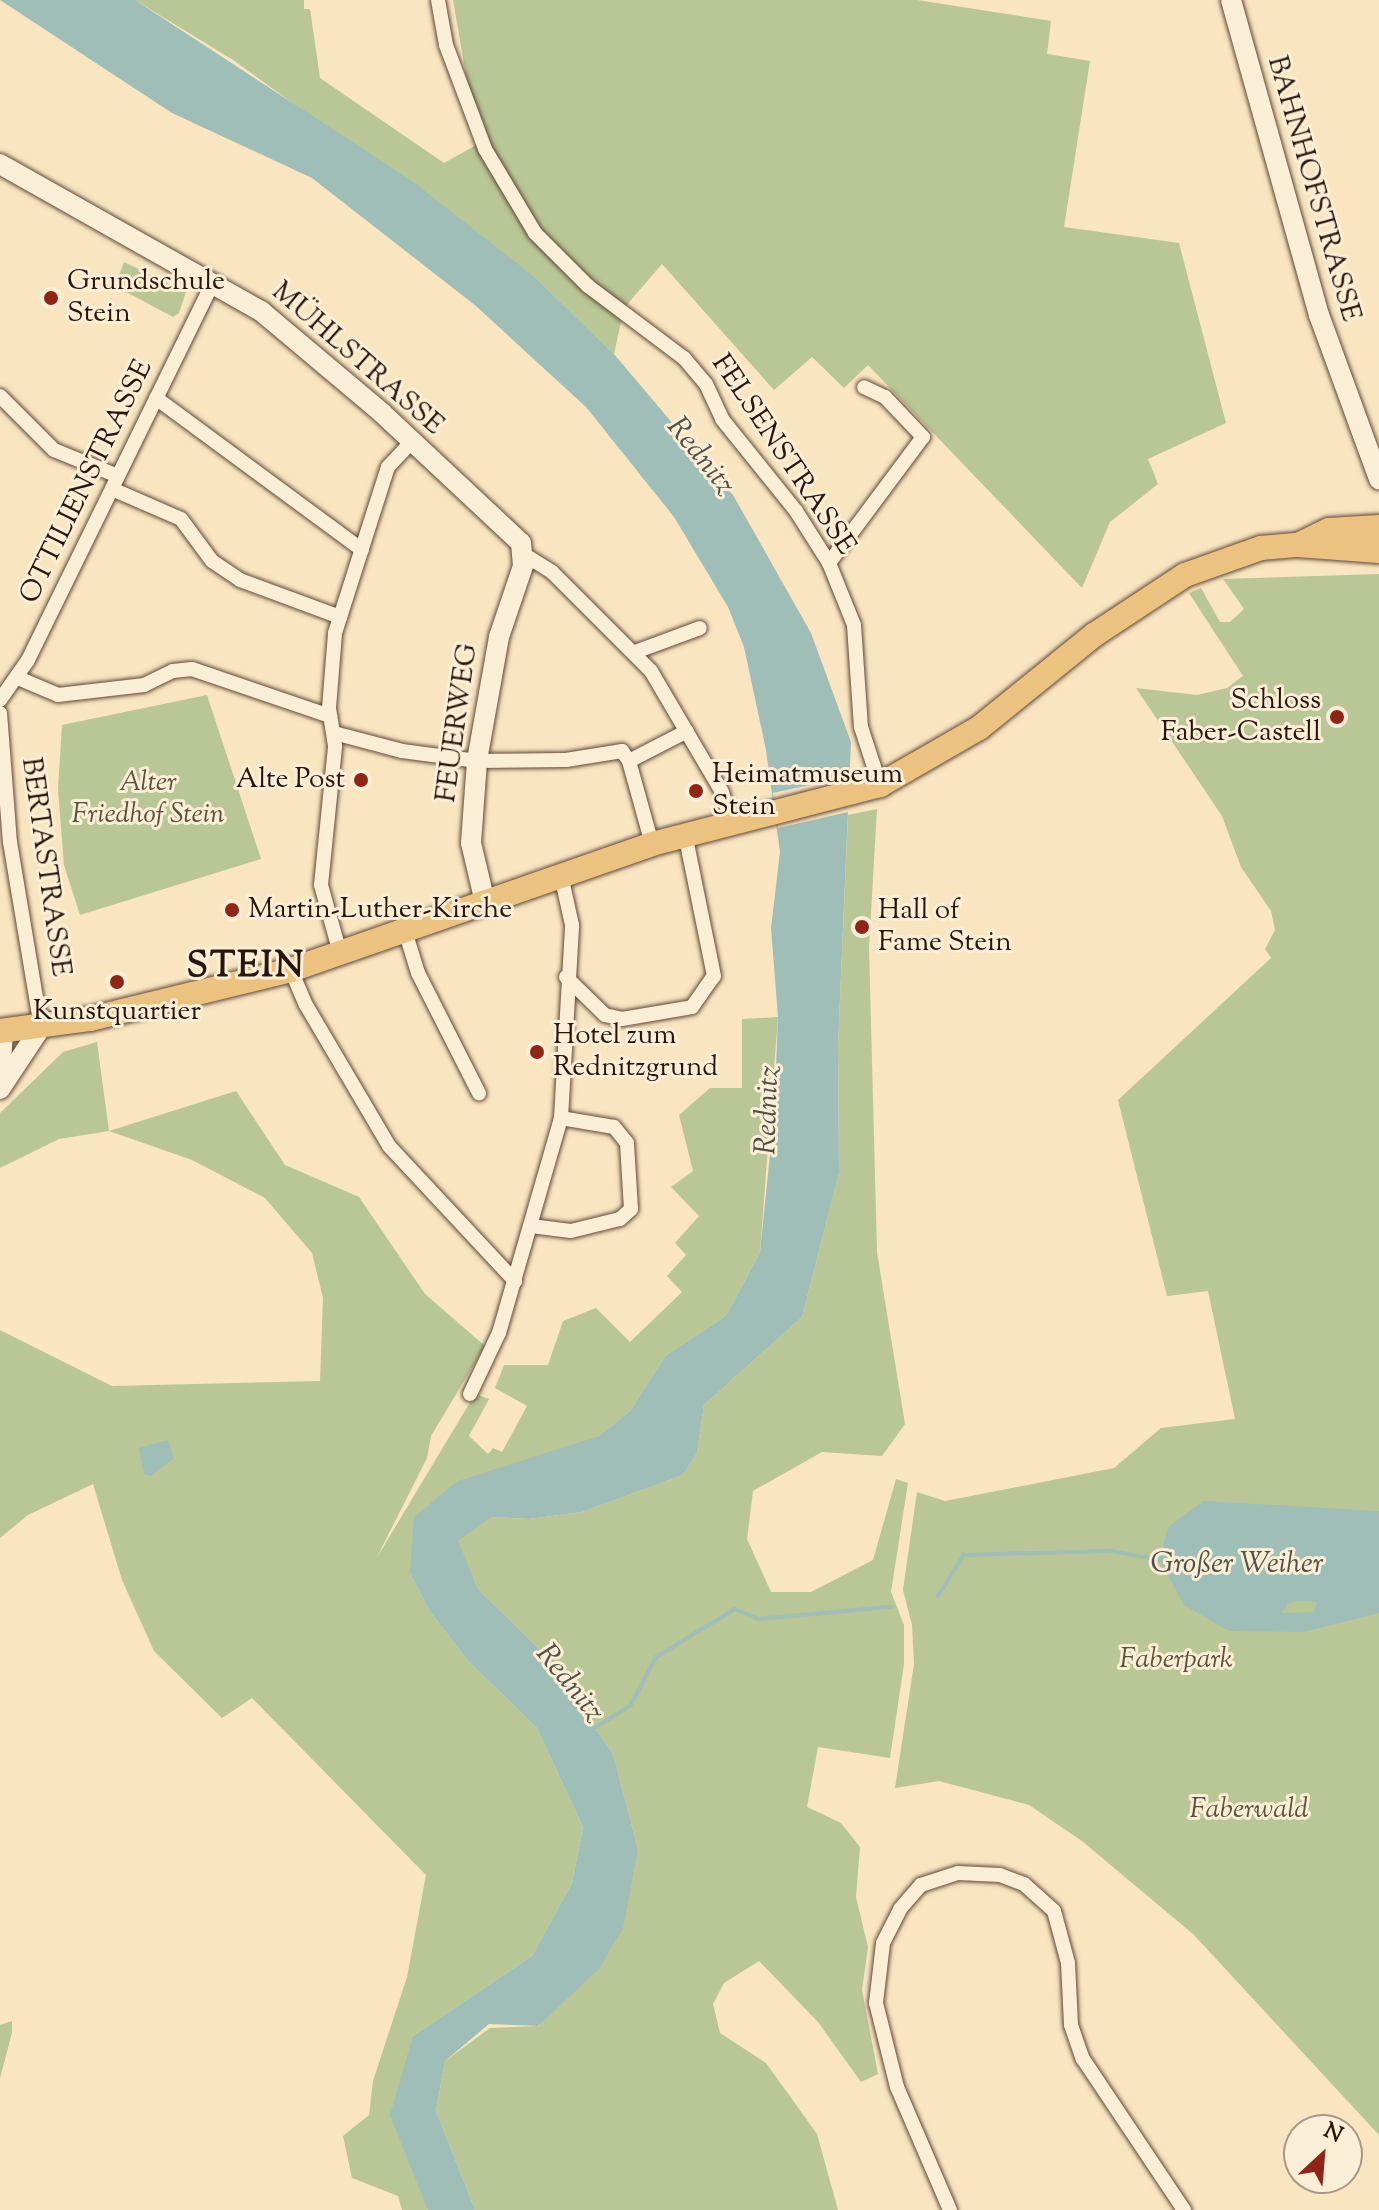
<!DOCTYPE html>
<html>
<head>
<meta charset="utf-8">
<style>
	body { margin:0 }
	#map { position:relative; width:1379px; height:2210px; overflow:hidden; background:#f9e5c0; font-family:"Sorts Mill Goudy",serif }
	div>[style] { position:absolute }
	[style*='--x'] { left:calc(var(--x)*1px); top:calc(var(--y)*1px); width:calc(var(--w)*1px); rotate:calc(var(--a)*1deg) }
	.green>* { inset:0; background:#b9c696 }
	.water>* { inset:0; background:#9ebeb7 }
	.pier>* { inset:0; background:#f9e5c0 }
	.stream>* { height:4px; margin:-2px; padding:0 2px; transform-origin:2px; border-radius:2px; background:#9ebeb7 }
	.roads { filter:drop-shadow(0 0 2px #5e4838) drop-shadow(0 0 2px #5e4838) }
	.street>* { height:14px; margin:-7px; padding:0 7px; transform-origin:7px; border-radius:7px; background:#fbeed6 }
	.secondary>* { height:20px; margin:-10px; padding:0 10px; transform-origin:10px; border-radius:10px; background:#fbeed6 }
	.primary>* { height:24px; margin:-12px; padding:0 12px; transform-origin:12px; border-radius:12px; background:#ecc280 }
	.dots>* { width:22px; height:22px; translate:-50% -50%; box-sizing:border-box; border:4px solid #fbeed6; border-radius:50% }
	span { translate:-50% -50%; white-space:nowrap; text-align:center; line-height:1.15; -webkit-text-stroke:6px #fbeed6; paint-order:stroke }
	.street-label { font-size:28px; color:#2a140b }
	.poi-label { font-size:28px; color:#2a140b }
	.left { translate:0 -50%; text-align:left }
	.right { translate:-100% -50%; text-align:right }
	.park-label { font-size:28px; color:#5c523c; font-style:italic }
	.water-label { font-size:30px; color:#535047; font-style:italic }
	.district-label { font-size:36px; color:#2a140b; font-weight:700; letter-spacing:2px }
	.north { position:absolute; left:1283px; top:2114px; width:80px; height:80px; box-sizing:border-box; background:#fbeed6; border:2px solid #a79785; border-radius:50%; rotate:26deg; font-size:22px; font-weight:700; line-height:32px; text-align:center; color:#2a140b }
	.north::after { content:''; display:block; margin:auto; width:28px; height:36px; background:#8f2418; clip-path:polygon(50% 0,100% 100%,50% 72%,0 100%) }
</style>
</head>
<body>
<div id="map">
	<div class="green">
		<i style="clip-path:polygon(135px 0,304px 0,304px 9px,310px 9px,320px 78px,444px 163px,478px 144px,453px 0,917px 0,1051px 21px,1047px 54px,1090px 61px,1064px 227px,1179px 243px,1226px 423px,1148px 459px,1158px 484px,1110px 522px,1082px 588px,868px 365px,844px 388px,812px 357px,774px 390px,662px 264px,624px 308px,614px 354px,537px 279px,233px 60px)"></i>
		<i style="clip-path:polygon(124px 262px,186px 292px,179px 313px,173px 317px,115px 286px)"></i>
		<i style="clip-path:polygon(1379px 574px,1379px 2135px,1193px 1934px,1082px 1841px,1029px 1805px,939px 1781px,895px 1788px,914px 1664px,912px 1625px,903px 1590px,917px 1492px,945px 1501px,1114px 1468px,1161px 1428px,1235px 1419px,1208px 1291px,1167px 1296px,1118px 1100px,1271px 958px,1265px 949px,1275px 930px,1271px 911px,1241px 867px,1222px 816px,1136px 688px,1197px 695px,1227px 688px,1243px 676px,1189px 593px,1201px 588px,1220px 622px,1230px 622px,1244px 609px,1223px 579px)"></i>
		<i style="clip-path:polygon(207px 695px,261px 859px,80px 915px,64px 865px,58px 789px,62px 725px)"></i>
		<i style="clip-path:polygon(877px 809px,869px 947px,877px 1252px,905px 1424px,882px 1456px,822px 1452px,753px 1491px,747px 1539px,771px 1592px,811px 1592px,873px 1560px,896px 1479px,908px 1483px,891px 1592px,904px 1625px,904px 1664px,890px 1758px,818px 1747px,807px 1807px,841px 1823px,860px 1847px,856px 1897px,868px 1947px,862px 1990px,878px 2074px,861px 2082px,818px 2022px,759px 1961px,724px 1983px,713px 2004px,720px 2033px,766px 2063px,817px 2134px,838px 2210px,475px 2210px,436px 2111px,445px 2061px,490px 2028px,539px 2026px,638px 1849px,613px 1754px,541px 1651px,478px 1589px,457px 1541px,492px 1517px,529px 1519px,582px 1512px,683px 1475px,697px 1453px,704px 1405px,802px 1317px,839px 1173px,838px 1045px,848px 815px)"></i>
		<i style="clip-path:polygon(778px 1017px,760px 1252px,726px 1316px,665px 1356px,631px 1410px,599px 1436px,565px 1450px,410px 1573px,429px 1610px,468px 1661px,537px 1728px,583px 1827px,572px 1883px,532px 1956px,413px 2036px,422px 2190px,428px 2210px,402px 2210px,398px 2196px,352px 2178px,343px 2136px,369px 2115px,373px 2081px,407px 1977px,426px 1875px,252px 1698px,222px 1718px,154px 1651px,122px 1580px,93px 1484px,28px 1515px,0 1538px,0 1330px,112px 1386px,320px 1381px,323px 1298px,312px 1253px,265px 1198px,192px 1160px,109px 1131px,59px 1139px,0 1168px,0 1113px,63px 1052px,97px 1042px,109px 1131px,236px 1091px,285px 1165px,359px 1197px,425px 1294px,485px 1346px,431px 1436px,427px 1458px,376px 1559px,475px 1394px,489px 1399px,469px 1436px,488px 1454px,493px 1448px,502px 1452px,527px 1406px,495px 1388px,504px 1365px,548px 1365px,563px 1321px,596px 1308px,630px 1342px,682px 1292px,667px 1276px,686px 1255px,675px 1243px,699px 1216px,671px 1187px,693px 1171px,679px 1115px,710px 1088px,742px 1088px,742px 1019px)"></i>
		<i style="clip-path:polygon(12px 2021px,12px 2033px,0 2078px,0 2025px)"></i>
	</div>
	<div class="water">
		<i style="clip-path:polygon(0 0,135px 0,412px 181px,537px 279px,614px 354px,733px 495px,811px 633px,851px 742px,838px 1045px,839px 1173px,802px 1317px,704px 1405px,697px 1453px,683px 1475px,582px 1512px,529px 1519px,492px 1517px,458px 1541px,478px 1589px,541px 1651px,613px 1754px,638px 1849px,623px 1928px,599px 1969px,538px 2026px,489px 2024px,445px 2061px,436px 2111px,475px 2210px,428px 2210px,390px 2115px,413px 2036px,532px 1956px,572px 1883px,583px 1827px,537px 1728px,468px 1661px,429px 1610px,410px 1573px,414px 1517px,458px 1481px,599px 1436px,631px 1410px,665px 1356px,726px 1316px,760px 1252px,774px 1115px,778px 1017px,771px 928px,780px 852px,766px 750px,744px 647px,728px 607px,674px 517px,586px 407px,476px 306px,312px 178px,172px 113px)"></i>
		<i style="clip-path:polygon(168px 1440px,174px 1458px,151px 1476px,144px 1474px,139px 1448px)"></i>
		<i style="clip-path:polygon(evenodd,1203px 1501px,1379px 1511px,1379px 1613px,1303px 1632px,1229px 1631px,1184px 1605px,1160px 1560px,1168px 1527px,1203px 1501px,1300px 1601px,1317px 1602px,1314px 1612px,1282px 1613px,1288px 1603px,1300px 1601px)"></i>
	</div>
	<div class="pier">
		<i style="clip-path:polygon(855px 775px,853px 811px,778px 828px,773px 793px)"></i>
	</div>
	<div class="stream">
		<i style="--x:938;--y:1596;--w:49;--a:-57.6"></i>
		<i style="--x:964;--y:1555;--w:147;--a:-1.6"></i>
		<i style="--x:1111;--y:1551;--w:50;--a:10.4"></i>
		<i style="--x:591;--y:1730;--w:46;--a:-31.6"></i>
		<i style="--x:630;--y:1706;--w:55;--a:-62"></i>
		<i style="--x:656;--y:1657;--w:92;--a:-31.3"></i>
		<i style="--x:735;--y:1609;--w:25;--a:23"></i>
		<i style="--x:758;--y:1619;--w:134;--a:-5.2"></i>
	</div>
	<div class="roads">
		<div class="street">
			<i style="--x:438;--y:0;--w:46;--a:79.9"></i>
			<i style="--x:446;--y:45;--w:111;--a:69.4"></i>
			<i style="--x:485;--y:149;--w:98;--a:59.2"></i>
			<i style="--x:535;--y:233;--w:75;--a:45"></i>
			<i style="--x:588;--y:286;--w:120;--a:36.9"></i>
			<i style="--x:684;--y:358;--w:34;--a:50"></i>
			<i style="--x:706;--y:384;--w:38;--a:65"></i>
			<i style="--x:722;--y:419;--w:118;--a:51.2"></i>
			<i style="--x:796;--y:511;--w:62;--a:57.6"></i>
			<i style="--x:829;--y:563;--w:67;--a:68"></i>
			<i style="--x:854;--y:625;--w:102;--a:86.1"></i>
			<i style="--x:861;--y:727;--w:61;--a:71.9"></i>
			<i style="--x:0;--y:396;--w:76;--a:45"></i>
			<i style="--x:54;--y:450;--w:69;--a:22.1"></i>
			<i style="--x:156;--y:398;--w:256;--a:36.4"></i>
			<i style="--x:112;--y:489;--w:75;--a:23.5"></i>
			<i style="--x:181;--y:519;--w:52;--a:53.6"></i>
			<i style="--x:212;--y:561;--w:34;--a:34"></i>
			<i style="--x:240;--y:580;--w:107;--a:20.3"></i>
			<i style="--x:525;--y:555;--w:32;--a:32"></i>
			<i style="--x:552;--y:572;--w:140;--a:45"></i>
			<i style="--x:651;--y:671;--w:140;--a:59.6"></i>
			<i style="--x:722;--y:792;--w:30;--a:73"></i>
			<i style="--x:829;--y:563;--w:157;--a:-53.3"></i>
			<i style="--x:923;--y:437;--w:55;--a:-133.5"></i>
			<i style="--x:885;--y:397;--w:23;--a:-155"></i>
			<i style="--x:635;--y:652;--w:69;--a:-20.3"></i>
			<i style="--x:18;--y:678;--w:43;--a:23"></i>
			<i style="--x:58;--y:695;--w:87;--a:-6.6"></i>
			<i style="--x:144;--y:685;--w:32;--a:-26"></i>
			<i style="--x:173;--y:671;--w:19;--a:-6"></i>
			<i style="--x:192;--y:669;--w:146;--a:18.8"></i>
			<i style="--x:0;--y:700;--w:49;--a:-55"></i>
			<i style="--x:28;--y:660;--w:421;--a:-63.9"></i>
			<i style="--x:0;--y:713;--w:129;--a:85.6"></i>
			<i style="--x:10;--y:842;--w:188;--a:80.5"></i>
			<i style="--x:334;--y:733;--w:70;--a:14.8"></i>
			<i style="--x:402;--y:751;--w:76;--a:7.6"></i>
			<i style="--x:477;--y:761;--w:89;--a:-0.6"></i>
			<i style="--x:566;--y:760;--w:57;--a:-9.1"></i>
			<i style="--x:622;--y:751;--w:12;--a:55"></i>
			<i style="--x:629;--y:761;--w:65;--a:-27.3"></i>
			<i style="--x:629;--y:761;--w:86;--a:74.5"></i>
			<i style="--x:405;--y:931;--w:44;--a:72.8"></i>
			<i style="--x:418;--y:973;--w:135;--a:63.1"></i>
			<i style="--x:340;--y:953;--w:71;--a:-105.6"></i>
			<i style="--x:321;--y:885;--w:140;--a:-84.2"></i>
			<i style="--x:335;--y:746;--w:38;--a:-99"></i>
			<i style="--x:329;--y:708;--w:75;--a:-85.4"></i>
			<i style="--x:335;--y:633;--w:174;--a:-72.3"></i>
			<i style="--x:388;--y:467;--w:35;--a:-47"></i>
			<i style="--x:291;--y:970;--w:38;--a:67"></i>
			<i style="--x:306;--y:1005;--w:164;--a:59.5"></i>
			<i style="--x:389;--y:1146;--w:185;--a:47"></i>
			<i style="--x:566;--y:977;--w:54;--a:44.3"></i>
			<i style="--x:605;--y:1015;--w:17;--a:13"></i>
			<i style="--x:622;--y:1019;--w:71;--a:-9.7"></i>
			<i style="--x:692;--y:1007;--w:38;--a:-55"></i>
			<i style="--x:714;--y:976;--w:145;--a:-101.5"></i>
			<i style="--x:531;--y:1226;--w:40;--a:7.1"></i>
			<i style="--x:571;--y:1231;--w:50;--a:-13.8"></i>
			<i style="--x:620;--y:1219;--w:15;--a:-42"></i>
			<i style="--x:631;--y:1209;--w:66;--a:-93.5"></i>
			<i style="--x:627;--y:1143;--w:21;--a:-129"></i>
			<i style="--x:614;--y:1127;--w:54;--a:-170.4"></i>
			<i style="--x:470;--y:1394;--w:68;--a:-64.6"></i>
			<i style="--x:499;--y:1333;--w:224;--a:-73.9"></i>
			<i style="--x:561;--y:1118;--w:193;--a:-86.7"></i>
			<i style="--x:572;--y:925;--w:51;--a:-102.4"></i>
			<i style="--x:950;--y:2210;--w:134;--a:-113.3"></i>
			<i style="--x:897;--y:2087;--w:87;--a:-104"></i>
			<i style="--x:876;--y:2003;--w:60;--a:-83.3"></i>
			<i style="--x:883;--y:1943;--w:38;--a:-63"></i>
			<i style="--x:900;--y:1909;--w:32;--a:-49"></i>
			<i style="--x:921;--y:1885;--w:39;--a:-18"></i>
			<i style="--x:958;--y:1873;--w:42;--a:2.7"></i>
			<i style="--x:1000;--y:1875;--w:26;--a:21"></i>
			<i style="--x:1024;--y:1884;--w:40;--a:42"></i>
			<i style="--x:1054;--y:1911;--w:54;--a:74.9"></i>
			<i style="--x:1068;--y:1963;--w:62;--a:87.2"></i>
			<i style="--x:1071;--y:2025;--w:36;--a:71"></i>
			<i style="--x:1083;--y:2059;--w:182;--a:56.2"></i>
		</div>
		<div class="secondary">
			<i style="--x:1231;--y:0;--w:327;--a:74.4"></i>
			<i style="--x:1319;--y:315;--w:175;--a:69.9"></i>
			<i style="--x:0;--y:164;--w:300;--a:29.4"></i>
			<i style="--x:261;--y:311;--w:158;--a:40.1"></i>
			<i style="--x:382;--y:413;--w:190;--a:43.1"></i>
			<i style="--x:521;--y:543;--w:23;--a:85"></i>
			<i style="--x:523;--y:566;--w:75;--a:108.7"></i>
			<i style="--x:499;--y:637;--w:126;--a:100.1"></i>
			<i style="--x:477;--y:761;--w:82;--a:94.2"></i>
			<i style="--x:471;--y:843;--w:61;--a:76.7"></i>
			<i style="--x:0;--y:1080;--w:49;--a:-86.5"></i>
			<i style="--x:0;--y:1089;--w:74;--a:-56.5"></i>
		</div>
		<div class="primary">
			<i style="--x:1298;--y:545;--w:34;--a:-26"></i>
			<i style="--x:1329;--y:530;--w:50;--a:-3.4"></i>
			<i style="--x:0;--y:1031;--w:91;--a:-7.6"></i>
			<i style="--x:90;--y:1019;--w:207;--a:-13.7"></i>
			<i style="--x:291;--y:970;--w:382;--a:-19.2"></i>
			<i style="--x:652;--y:844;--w:236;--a:-14.5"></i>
			<i style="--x:880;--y:785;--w:114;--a:-29.9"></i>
			<i style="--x:979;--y:728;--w:148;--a:-39"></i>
			<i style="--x:1094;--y:635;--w:109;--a:-33.4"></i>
			<i style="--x:1185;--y:575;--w:81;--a:-19.6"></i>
			<i style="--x:1261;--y:548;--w:37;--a:-5"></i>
			<i style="--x:1298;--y:545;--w:81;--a:4.2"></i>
		</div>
	</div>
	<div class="dots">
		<i style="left:51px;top:298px;background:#8f2418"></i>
		<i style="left:1337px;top:717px;background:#8f2418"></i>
		<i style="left:361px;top:780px;background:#8f2418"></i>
		<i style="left:696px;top:791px;background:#8f2418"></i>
		<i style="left:232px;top:910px;background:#8f2418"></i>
		<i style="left:862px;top:927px;background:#8f2418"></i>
		<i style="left:117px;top:982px;background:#8f2418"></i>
		<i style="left:537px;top:1052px;background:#8f2418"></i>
	</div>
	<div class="street-label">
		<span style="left:1313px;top:189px;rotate:74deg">BAHNHOFSTRASSE</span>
		<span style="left:357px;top:359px;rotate:41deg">MÜHLSTRASSE</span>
		<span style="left:783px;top:455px;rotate:56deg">FELSENSTRASSE</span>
		<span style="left:87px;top:482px;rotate:-64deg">OTTILIENSTRASSE</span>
		<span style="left:458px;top:723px;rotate:-82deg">FEUERWEG</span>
		<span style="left:45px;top:867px;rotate:82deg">BERTASTRASSE</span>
	</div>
	<div class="poi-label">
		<span class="left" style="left:67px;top:298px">Grundschule<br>Stein</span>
		<span class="right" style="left:1321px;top:717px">Schloss<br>Faber-Castell</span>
		<span class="left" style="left:712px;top:791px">Heimatmuseum<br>Stein</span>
		<span class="right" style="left:345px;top:780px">Alte Post</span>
		<span class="left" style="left:248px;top:910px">Martin-Luther-Kirche</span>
		<span class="left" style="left:878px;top:927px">Hall of<br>Fame Stein</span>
		<span style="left:117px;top:1012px">Kunstquartier</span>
		<span class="left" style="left:553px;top:1052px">Hotel zum<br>Rednitzgrund</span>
	</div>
	<div class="park-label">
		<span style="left:148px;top:799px">Alter<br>Friedhof Stein</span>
		<span style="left:1176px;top:1660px">Faberpark</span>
		<span style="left:1249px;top:1810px">Faberwald</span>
	</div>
	<div class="water-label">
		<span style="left:700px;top:457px;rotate:51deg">Rednitz</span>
		<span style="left:769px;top:1110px;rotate:-88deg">Rednitz</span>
		<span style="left:1237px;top:1565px">Großer Weiher</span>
		<span style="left:569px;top:1684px;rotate:51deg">Rednitz</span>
	</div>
	<div class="district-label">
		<span style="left:246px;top:968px">STEIN</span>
	</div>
	<div class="north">N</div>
</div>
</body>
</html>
